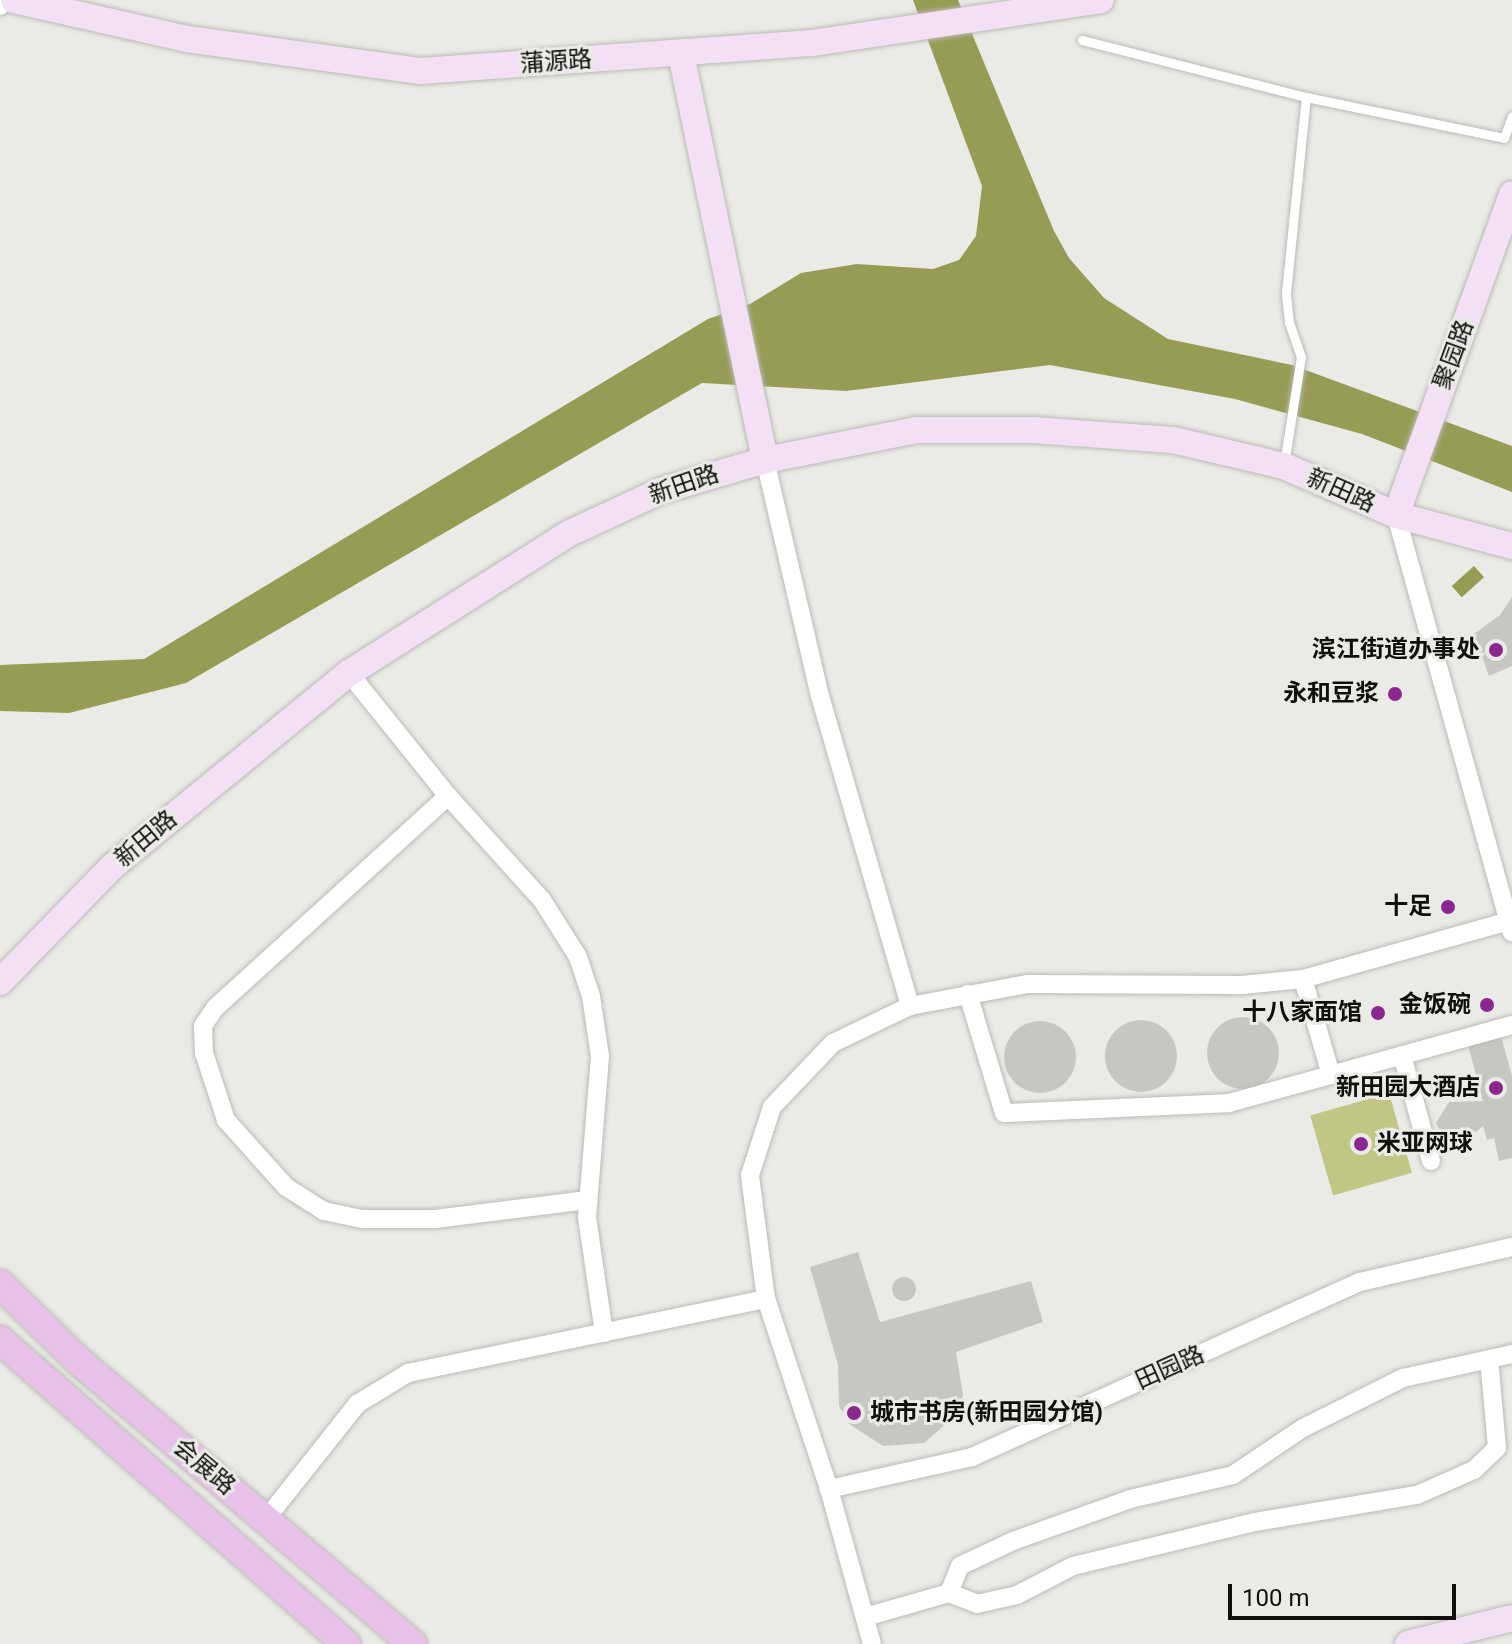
<!DOCTYPE html>
<html>
<head>
<meta charset="utf-8">
<style>
	body { margin:0 }
	#map { position:relative; width:1512px; height:1644px; overflow:hidden; background:#eaebe6; font-family:Roboto,"Noto Sans SC",sans-serif }
	div>[style] { position:absolute }
	[style*='--x'] { left:calc(var(--x)*1px); top:calc(var(--y)*1px); width:calc(var(--w)*1px); rotate:calc(var(--a)*1deg) }
	.green>* { inset:0; background:#c2c684; transform-origin:0 0 }
	.water>* { inset:0; background:#979c55; transform-origin:0 0 }
	.building>* { inset:0; background:#c6c7c2 }
	.round { border-radius:50% }
	.roads { filter:drop-shadow(0 0 2px #babab6) drop-shadow(0 0 2px #babab6) }
	.lane>* { height:9px; margin:-4.5px; padding:0 4.5px; transform-origin:4.5px; border-radius:4.5px; background:#fff }
	.street>* { height:18px; margin:-9px; padding:0 9px; transform-origin:9px; border-radius:9px; background:#fff }
	.secondary>* { height:26px; margin:-13px; padding:0 13px; transform-origin:13px; border-radius:13px; background:#f4e0f4 }
	.primary>* { height:28px; margin:-14px; padding:0 14px; transform-origin:14px; border-radius:14px; background:#e8c1e8 }
	.dots>* { width:22px; height:22px; translate:-50% -50%; box-sizing:border-box; border:4px solid #eaebe6; border-radius:50% }
	span { translate:-50% -50%; white-space:nowrap; text-align:center; line-height:1.15; -webkit-text-stroke:6px #eaebe6; paint-order:stroke }
	.street-label { font-size:24px; color:#0f0f0d }
	.poi-label { font-size:24px; color:#0f0f0d; font-weight:700 }
	.right { translate:-100% -50%; text-align:right }
	.left { translate:0 -50%; text-align:left }
	.scale { position:absolute; left:1228px; top:1584px; width:228px; height:36px; box-sizing:border-box; border:4px solid #0f0f0d; border-top:0; padding-left:10px; font-size:24px; line-height:28px; white-space:nowrap; color:#0f0f0d; -webkit-text-stroke:6px #eaebe6; paint-order:stroke }
</style>
</head>
<body>
<div id="map">
	<div class="green">
		<i style="left:1389px;top:1093px;width:83px;height:82px;rotate:74deg"></i>
	</div>
	<div class="water">
		<i style="clip-path:polygon(913px 0,958px 0,1054px 231px,1069px 258px,1104px 298px,1168px 339px,1292px 365px,1512px 446px,1512px 492px,1362px 434px,1235px 399px,1050px 365px,846px 391px,702px 383px,186px 683px,69px 713px,0 711px,0 665px,144px 659px,708px 319px,750px 304px,801px 273px,857px 264px,933px 269px,959px 260px,976px 236px,982px 186px)"></i>
		<i style="left:1474px;top:566px;width:15px;height:30px;rotate:48deg"></i>
	</div>
	<div class="building">
		<i style="clip-path:polygon(1512px 597px,1512px 666px,1489px 676px,1474px 634px,1500px 615px)"></i>
		<i class="round" style="left:1207px;top:1017px;width:72px;height:72px"></i>
		<i class="round" style="left:1105px;top:1020px;width:72px;height:72px"></i>
		<i class="round" style="left:1004px;top:1021px;width:72px;height:72px"></i>
		<i style="clip-path:polygon(1501px 1036px,1512px 1076px,1512px 1158px,1499px 1161px,1494px 1138px,1487px 1140px,1483px 1126px,1468px 1139px,1454px 1142px,1445px 1138px,1436px 1123px,1449px 1102px,1483px 1101px,1468px 1045px)"></i>
		<i style="clip-path:polygon(858px 1252px,880px 1322px,1031px 1281px,1043px 1322px,956px 1352px,963px 1395px,955px 1416px,924px 1443px,883px 1446px,849px 1424px,839px 1406px,838px 1365px,810px 1267px)"></i>
		<i class="round" style="left:892px;top:1277px;width:24px;height:24px"></i>
	</div>
	<div class="roads">
		<div class="lane">
			<i style="--x:1082;--y:40;--w:231;--a:14.3"></i>
			<i style="--x:1306;--y:97;--w:202;--a:11.7"></i>
			<i style="--x:1504;--y:138;--w:23;--a:-70"></i>
			<i style="--x:1284;--y:464;--w:108;--a:-81"></i>
			<i style="--x:1301;--y:357;--w:36;--a:-109"></i>
			<i style="--x:1289;--y:323;--w:30;--a:-96"></i>
			<i style="--x:1286;--y:293;--w:197;--a:-84.2"></i>
		</div>
		<div class="street">
			<i style="--x:0;--y:6;--w:6;--a:-81"></i>
			<i style="--x:765;--y:460;--w:242;--a:76.9"></i>
			<i style="--x:820;--y:696;--w:323;--a:73.8"></i>
			<i style="--x:1396;--y:515;--w:433;--a:74.5"></i>
			<i style="--x:349;--y:673;--w:158;--a:51.2"></i>
			<i style="--x:448;--y:796;--w:140;--a:47.9"></i>
			<i style="--x:542;--y:900;--w:67;--a:57.7"></i>
			<i style="--x:578;--y:957;--w:41;--a:71.6"></i>
			<i style="--x:591;--y:996;--w:61;--a:81.5"></i>
			<i style="--x:600;--y:1056;--w:162;--a:94.6"></i>
			<i style="--x:587;--y:1217;--w:117;--a:81.7"></i>
			<i style="--x:448;--y:796;--w:315;--a:137.7"></i>
			<i style="--x:215;--y:1008;--w:22;--a:124"></i>
			<i style="--x:203;--y:1026;--w:27;--a:88"></i>
			<i style="--x:204;--y:1053;--w:71;--a:71.8"></i>
			<i style="--x:226;--y:1120;--w:90;--a:48.2"></i>
			<i style="--x:286;--y:1187;--w:45;--a:32.3"></i>
			<i style="--x:324;--y:1211;--w:40;--a:12"></i>
			<i style="--x:363;--y:1219;--w:72;--a:0"></i>
			<i style="--x:435;--y:1219;--w:154;--a:-7.1"></i>
			<i style="--x:1303;--y:979;--w:100;--a:73.7"></i>
			<i style="--x:968;--y:994;--w:124;--a:73.2"></i>
			<i style="--x:1004;--y:1113;--w:225;--a:-2.5"></i>
			<i style="--x:1229;--y:1103;--w:294;--a:-15.4"></i>
			<i style="--x:1402;--y:1055;--w:110;--a:74.7"></i>
			<i style="--x:829;--y:1489;--w:147;--a:-12.6"></i>
			<i style="--x:972;--y:1457;--w:426;--a:-24.3"></i>
			<i style="--x:1360;--y:1282;--w:156;--a:-13"></i>
			<i style="--x:266;--y:1519;--w:147;--a:-51.6"></i>
			<i style="--x:357;--y:1404;--w:60;--a:-31.3"></i>
			<i style="--x:408;--y:1373;--w:366;--a:-11.7"></i>
			<i style="--x:949;--y:1593;--w:30;--a:21"></i>
			<i style="--x:977;--y:1604;--w:41;--a:-12.7"></i>
			<i style="--x:1017;--y:1595;--w:63;--a:-27.4"></i>
			<i style="--x:1073;--y:1566;--w:187;--a:-13.6"></i>
			<i style="--x:1255;--y:1522;--w:164;--a:-9.5"></i>
			<i style="--x:1417;--y:1495;--w:62;--a:-23.7"></i>
			<i style="--x:1474;--y:1470;--w:32;--a:-44"></i>
			<i style="--x:1497;--y:1448;--w:89;--a:-95.1"></i>
			<i style="--x:865;--y:1617;--w:87;--a:-15.9"></i>
			<i style="--x:949;--y:1593;--w:29;--a:-68"></i>
			<i style="--x:960;--y:1566;--w:59;--a:-25.3"></i>
			<i style="--x:1013;--y:1541;--w:124;--a:-19.7"></i>
			<i style="--x:1130;--y:1499;--w:106;--a:-13.1"></i>
			<i style="--x:1233;--y:1475;--w:84;--a:-33.9"></i>
			<i style="--x:1303;--y:1428;--w:112;--a:-26.6"></i>
			<i style="--x:1403;--y:1378;--w:112;--a:-12.4"></i>
			<i style="--x:872;--y:1644;--w:161;--a:-105.5"></i>
			<i style="--x:829;--y:1489;--w:200;--a:-108.3"></i>
			<i style="--x:766;--y:1299;--w:125;--a:-97.4"></i>
			<i style="--x:750;--y:1175;--w:71;--a:-72.1"></i>
			<i style="--x:772;--y:1107;--w:88;--a:-46.4"></i>
			<i style="--x:833;--y:1043;--w:85;--a:-25.7"></i>
			<i style="--x:910;--y:1006;--w:120;--a:-10.6"></i>
			<i style="--x:1028;--y:984;--w:214;--a:0.3"></i>
			<i style="--x:1242;--y:985;--w:61;--a:-5.6"></i>
			<i style="--x:1303;--y:979;--w:214;--a:-15.7"></i>
		</div>
		<div class="secondary">
			<i style="--x:14;--y:0;--w:177;--a:12.7"></i>
			<i style="--x:187;--y:39;--w:236;--a:7.8"></i>
			<i style="--x:421;--y:71;--w:393;--a:-4.1"></i>
			<i style="--x:813;--y:43;--w:291;--a:-8.5"></i>
			<i style="--x:681;--y:54;--w:415;--a:78.3"></i>
			<i style="--x:1396;--y:515;--w:341;--a:-70.1"></i>
			<i style="--x:0;--y:982;--w:162;--a:-45.8"></i>
			<i style="--x:113;--y:866;--w:305;--a:-39.3"></i>
			<i style="--x:349;--y:673;--w:262;--a:-32.4"></i>
			<i style="--x:570;--y:533;--w:99;--a:-25"></i>
			<i style="--x:660;--y:491;--w:109;--a:-16.4"></i>
			<i style="--x:765;--y:460;--w:155;--a:-11.2"></i>
			<i style="--x:917;--y:430;--w:116;--a:0"></i>
			<i style="--x:1033;--y:430;--w:140;--a:4.1"></i>
			<i style="--x:1173;--y:440;--w:114;--a:13.2"></i>
			<i style="--x:1284;--y:466;--w:122;--a:23.6"></i>
			<i style="--x:1396;--y:515;--w:120;--a:15"></i>
			<i style="--x:1408;--y:1644;--w:107;--a:-14"></i>
		</div>
		<div class="primary">
			<i style="--x:0;--y:1284;--w:112;--a:44.3"></i>
			<i style="--x:80;--y:1362;--w:436;--a:40.3"></i>
			<i style="--x:0;--y:1340;--w:461;--a:41.3"></i>
		</div>
	</div>
	<div class="dots">
		<i style="left:1496px;top:650px;background:#8b278f"></i>
		<i style="left:1395px;top:694px;background:#8b278f"></i>
		<i style="left:1448px;top:907px;background:#8b278f"></i>
		<i style="left:1487px;top:1005px;background:#8b278f"></i>
		<i style="left:1378px;top:1013px;background:#8b278f"></i>
		<i style="left:1496px;top:1088px;background:#8b278f"></i>
		<i style="left:1361px;top:1144px;background:#8b278f"></i>
		<i style="left:854px;top:1413px;background:#8b278f"></i>
	</div>
	<div class="street-label">
		<span style="left:556px;top:62px;rotate:-4deg">蒲源路</span>
		<span style="left:1454px;top:355px;rotate:-70deg">聚园路</span>
		<span style="left:684px;top:485px;rotate:-19deg">新田路</span>
		<span style="left:1341px;top:491px;rotate:24deg">新田路</span>
		<span style="left:146px;top:839px;rotate:-40deg">新田路</span>
		<span style="left:1170px;top:1368px;rotate:-24deg">田园路</span>
		<span style="left:204px;top:1467px;rotate:40deg">会展路</span>
	</div>
	<div class="poi-label">
		<span class="right" style="left:1480px;top:650px">滨江街道办事处</span>
		<span class="right" style="left:1379px;top:694px">永和豆浆</span>
		<span class="right" style="left:1432px;top:907px">十足</span>
		<span class="right" style="left:1471px;top:1005px">金饭碗</span>
		<span class="right" style="left:1362px;top:1013px">十八家面馆</span>
		<span class="right" style="left:1480px;top:1088px">新田园大酒店</span>
		<span class="left" style="left:1377px;top:1144px">米亚网球</span>
		<span class="left" style="left:870px;top:1413px">城市书房(新田园分馆)</span>
	</div>
	<div class="scale">100 m</div>
</div>
</body>
</html>
